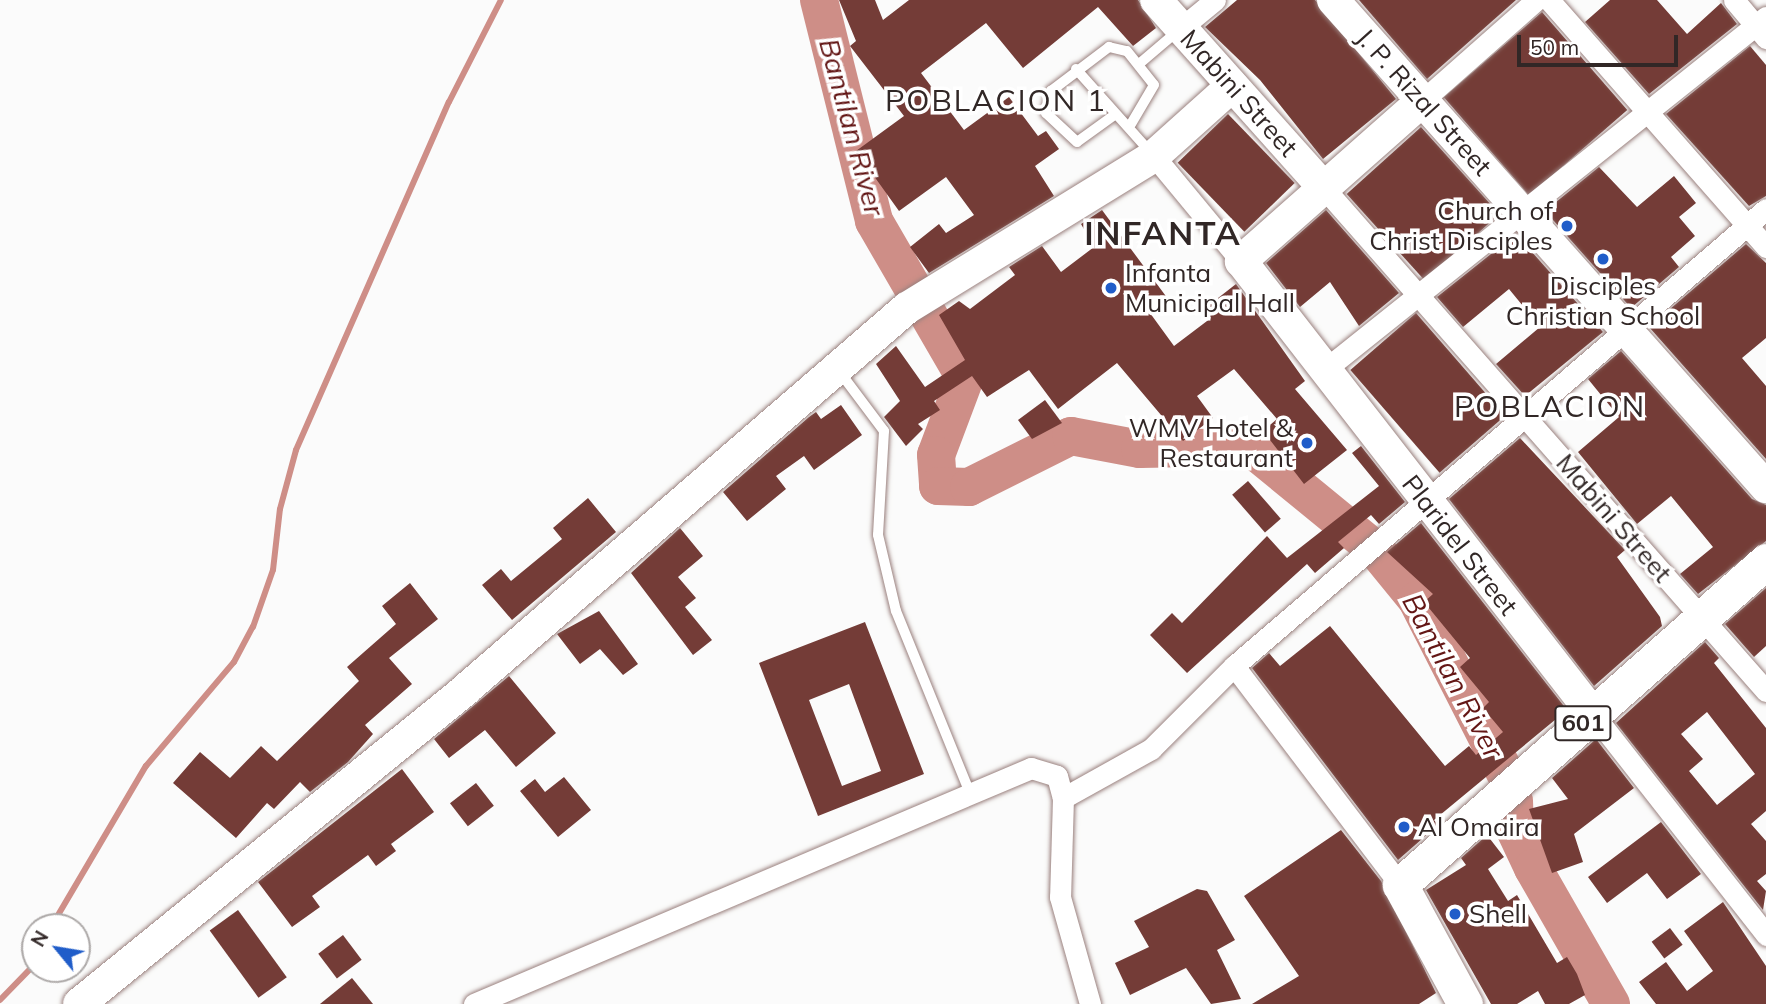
<!DOCTYPE html>
<html>
<head>
<meta charset="utf-8">
<style>
	body { margin:0 }
	#map { position:relative; width:1766px; height:1004px; overflow:hidden; background:#fbfbfb; font-family:Mulish,sans-serif }
	div>[style] { position:absolute }
	[style*='--x'] { left:calc(var(--x)*1px); top:calc(var(--y)*1px); width:calc(var(--w)*1px); rotate:calc(var(--a)*1deg) }
	.stream>* { height:6px; margin:-3px; padding:0 3px; transform-origin:3px; border-radius:3px; background:#ce8e87 }
	.river>* { height:38px; margin:-19px; padding:0 19px; transform-origin:19px; border-radius:19px; background:#ce8e87 }
	.building>* { inset:0; background:#743c37; transform-origin:0 0 }
	.roads { filter:drop-shadow(0 0 2px #9a817e) drop-shadow(0 0 2px #9a817e) }
	.lane>* { height:10px; margin:-5px; padding:0 5px; transform-origin:5px; border-radius:5px; background:#fff }
	.street>* { height:21px; margin:-10.5px; padding:0 10.5px; transform-origin:10.5px; border-radius:10.5px; background:#fff }
	.secondary>* { height:32px; margin:-16px; padding:0 16px; transform-origin:16px; border-radius:16px; background:#fff }
	.primary>* { height:35px; margin:-17.5px; padding:0 17.5px; transform-origin:17.5px; border-radius:17.5px; background:#fff }
	.dots>* { width:19px; height:19px; translate:-50% -50%; box-sizing:border-box; border:4px solid #fff; border-radius:50% }
	span { translate:-50% -50%; white-space:nowrap; text-align:center; line-height:1.15; -webkit-text-stroke:7px #fff; paint-order:stroke }
	.shield-label span { padding:2px 5px; background:#fff; border:2px solid; border-radius:5px; -webkit-text-stroke-width:0 }
	.shield-label { font-size:24px; color:#312726; font-weight:700 }
	.street-label { font-size:26px; color:#312726 }
	.poi-label { font-size:26px; color:#312726 }
	.right { translate:-100% -50%; text-align:right }
	.left { translate:0 -50%; text-align:left }
	.water-label { font-size:28px; color:#631615; font-style:italic }
	.quarter-label { font-size:30px; color:#312726; letter-spacing:2px }
	.district-label { font-size:33px; color:#312726; font-weight:700; letter-spacing:2px }
	.north { position:absolute; left:21px; top:913px; width:70px; height:70px; box-sizing:border-box; background:#fff; border:2px solid #ada9a8; border-radius:50%; rotate:300deg; font-size:19px; font-weight:700; line-height:28px; text-align:center; color:#312726 }
	.north::after { content:''; display:block; margin:auto; width:24px; height:32px; background:#205dc9; clip-path:polygon(50% 0,100% 100%,50% 72%,0 100%) }
	.scale { position:absolute; left:1517px; top:35px; width:161px; height:32px; box-sizing:border-box; border:4px solid #312726; border-top:0; padding-left:9px; font-size:21px; line-height:24px; white-space:nowrap; color:#312726; -webkit-text-stroke:5px #fff; paint-order:stroke }
</style>
</head>
<body>
<div id="map">
	<div class="stream">
		<i style="--x:51;--y:927;--w:187;--a:-59.5"></i>
		<i style="--x:146;--y:766;--w:136;--a:-49.8"></i>
		<i style="--x:234;--y:662;--w:40;--a:-62"></i>
		<i style="--x:253;--y:627;--w:60;--a:-70.7"></i>
		<i style="--x:273;--y:570;--w:61;--a:-83.5"></i>
		<i style="--x:280;--y:509;--w:61;--a:-74.8"></i>
		<i style="--x:296;--y:450;--w:380;--a:-66.3"></i>
		<i style="--x:449;--y:102;--w:114;--a:-63"></i>
		<i style="--x:0;--y:1000;--w:50;--a:-45.8"></i>
	</div>
	<div class="river">
		<i style="--x:819;--y:0;--w:228;--a:76"></i>
		<i style="--x:874;--y:221;--w:181;--a:59.9"></i>
		<i style="--x:965;--y:378;--w:82;--a:110.6"></i>
		<i style="--x:936;--y:455;--w:31;--a:86"></i>
		<i style="--x:938;--y:486;--w:31;--a:2"></i>
		<i style="--x:969;--y:487;--w:114;--a:-26.6"></i>
		<i style="--x:1071;--y:436;--w:70;--a:10.7"></i>
		<i style="--x:1140;--y:449;--w:110;--a:-1"></i>
		<i style="--x:1250;--y:447;--w:164;--a:39.3"></i>
		<i style="--x:1377;--y:551;--w:63;--a:50.8"></i>
		<i style="--x:1417;--y:600;--w:194;--a:63"></i>
		<i style="--x:1514;--y:801;--w:29;--a:88"></i>
		<i style="--x:1515;--y:830;--w:42;--a:64.7"></i>
		<i style="--x:1533;--y:868;--w:157;--a:60.2"></i>
	</div>
	<div class="building">
		<i style="clip-path:polygon(839px 0,875px 0,883px 20px,909px 0,1138px 0,1156px 28px,1133px 46px,1098px 7px,1023px 68px,986px 23px,921px 73px,964px 130px,1009px 97px,1038px 136px,1046px 131px,1059px 149px,1035px 166px,1054px 196px,929px 273px,910px 247px,939px 224px,946px 233px,974px 215px,946px 177px,899px 211px,856px 151px,904px 116px,850px 46px,856px 41px)"></i>
		<i style="clip-path:polygon(1237px 0,1315px 0,1396px 99px,1323px 159px,1260px 80px,1205px 27px)"></i>
		<i style="clip-path:polygon(1359px 0,1516px 0,1427px 79px)"></i>
		<i style="clip-path:polygon(1610px 0,1657px 0,1687px 34px,1721px 3px,1737px 24px,1649px 94px,1585px 22px)"></i>
		<i style="left:1542px;top:12px;width:130px;height:130px;rotate:49deg"></i>
		<i style="clip-path:polygon(1750px 46px,1766px 65px,1766px 196px,1749px 206px,1666px 114px)"></i>
		<i style="left:1228px;top:114px;width:96px;height:70px;rotate:46deg"></i>
		<i style="left:1421px;top:127px;width:117px;height:100px;rotate:48deg"></i>
		<i style="clip-path:polygon(1599px 167px,1637px 207px,1674px 176px,1696px 203px,1679px 217px,1695px 236px,1671px 257px,1679px 267px,1631px 308px,1545px 211px)"></i>
		<i style="clip-path:polygon(1102px 210px,1168px 299px,1150px 313px,1174px 346px,1211px 318px,1204px 309px,1236px 284px,1305px 381px,1295px 389px,1347px 450px,1304px 484px,1263px 431px,1277px 419px,1234px 369px,1197px 396px,1213px 418px,1183px 441px,1117px 363px,1058px 409px,1029px 370px,987px 397px,972px 376px,934px 401px,940px 410px,918px 424px,923px 429px,906px 446px,884px 417px,900px 401px,876px 364px,896px 346px,925px 387px,965px 360px,939px 315px,959px 301px,970px 309px,1015px 275px,1009px 267px,1042px 246px,1061px 272px,1094px 247px,1081px 224px)"></i>
		<i style="clip-path:polygon(1326px 210px,1399px 293px,1359px 326px,1330px 282px,1300px 307px,1266px 263px)"></i>
		<i style="clip-path:polygon(1516px 234px,1603px 332px,1525px 396px,1496px 364px,1540px 327px,1509px 289px,1463px 327px,1437px 297px)"></i>
		<i style="clip-path:polygon(1746px 244px,1766px 263px,1766px 338px,1742px 358px,1766px 386px,1766px 459px,1649px 327px)"></i>
		<i style="left:1416px;top:313px;width:136px;height:87px;rotate:49deg"></i>
		<i style="clip-path:polygon(1621px 351px,1752px 499px,1766px 505px,1766px 541px,1698px 594px,1680px 574px,1713px 547px,1671px 496px,1637px 524px,1578px 452px,1619px 417px,1588px 379px)"></i>
		<i style="clip-path:polygon(1045px 400px,1062px 423px,1032px 439px,1018px 420px)"></i>
		<i style="clip-path:polygon(841px 405px,862px 435px,814px 470px,804px 456px,776px 476px,786px 489px,747px 521px,723px 492px,809px 417px,816px 412px,821px 419px)"></i>
		<i style="clip-path:polygon(1520px 438px,1625px 550px,1617px 557px,1660px 617px,1662px 626px,1594px 686px,1449px 499px)"></i>
		<i style="clip-path:polygon(1361px 446px,1405px 502px,1379px 524px,1371px 515px,1338px 542px,1344px 548px,1315px 573px,1307px 564px,1187px 673px,1150px 635px,1172px 613px,1182px 623px,1267px 536px,1287px 558px,1379px 486px,1352px 453px)"></i>
		<i style="left:1248px;top:481px;width:50px;height:21px;rotate:49deg"></i>
		<i style="clip-path:polygon(588px 498px,616px 532px,512px 620px,482px 585px,501px 569px,511px 581px,562px 539px,553px 528px)"></i>
		<i style="clip-path:polygon(1421px 523px,1567px 710px,1434px 820px,1438px 825px,1398px 860px,1252px 668px,1269px 653px,1280px 666px,1330px 626px,1445px 766px,1469px 746px,1476px 755px,1503px 732px,1483px 708px,1489px 702px,1460px 667px,1470px 658px,1424px 602px,1433px 594px,1387px 552px)"></i>
		<i style="clip-path:polygon(680px 528px,703px 556px,678px 577px,696px 598px,685px 607px,712px 640px,693px 655px,631px 573px)"></i>
		<i style="clip-path:polygon(410px 583px,438px 619px,389px 658px,412px 684px,365px 725px,373px 734px,348px 762px,310px 792px,300px 782px,274px 809px,267px 803px,236px 838px,173px 783px,200px 752px,230px 778px,261px 746px,277px 761px,359px 681px,347px 667px,396px 624px,382px 606px)"></i>
		<i style="clip-path:polygon(1766px 588px,1766px 646px,1754px 657px,1725px 624px)"></i>
		<i style="clip-path:polygon(599px 611px,638px 664px,623px 675px,600px 649px,580px 664px,557px 634px)"></i>
		<i style="clip-path:polygon(evenodd,865px 622px,924px 774px,818px 816px,759px 663px,865px 622px,849px 684px,881px 771px,842px 786px,809px 700px,849px 684px)"></i>
		<i style="clip-path:polygon(evenodd,1705px 642px,1719px 658px,1714px 663px,1766px 728px,1766px 811px,1751px 824px,1766px 841px,1766px 874px,1757px 881px,1766px 891px,1763px 910px,1616px 723px,1705px 642px,1707px 712px,1755px 774px,1717px 805px,1689px 771px,1703px 759px,1681px 734px,1707px 712px)"></i>
		<i style="clip-path:polygon(509px 676px,556px 733px,516px 767px,485px 730px,449px 758px,434px 739px)"></i>
		<i style="clip-path:polygon(1596px 739px,1634px 788px,1574px 834px,1583px 862px,1552px 873px,1529px 809px,1568px 799px,1552px 778px)"></i>
		<i style="clip-path:polygon(402px 769px,434px 812px,391px 844px,396px 851px,376px 866px,368px 855px,312px 896px,320px 907px,292px 927px,258px 882px)"></i>
		<i style="clip-path:polygon(564px 777px,591px 810px,558px 837px,520px 791px,535px 779px,545px 792px)"></i>
		<i style="left:476px;top:783px;width:29px;height:33px;rotate:52deg"></i>
		<i style="clip-path:polygon(1661px 822px,1701px 874px,1667px 899px,1647px 873px,1607px 903px,1588px 877px)"></i>
		<i style="clip-path:polygon(1341px 830px,1381px 881px,1436px 993px,1419px 1004px,1252px 1004px,1299px 976px,1244px 896px)"></i>
		<i style="clip-path:polygon(1487px 835px,1504px 857px,1488px 869px,1508px 901px,1517px 895px,1557px 963px,1567px 957px,1577px 974px,1585px 995px,1569px 1004px,1545px 1004px,1538px 991px,1517px 1004px,1491px 1004px,1426px 890px,1466px 865px,1461px 858px)"></i>
		<i style="clip-path:polygon(1197px 889px,1207px 891px,1235px 940px,1217px 950px,1241px 999px,1211px 1004px,1186px 968px,1130px 995px,1115px 963px,1149px 947px,1134px 921px)"></i>
		<i style="clip-path:polygon(1723px 902px,1766px 966px,1766px 1004px,1656px 1004px,1639px 982px,1666px 962px,1687px 991px,1713px 971px,1684px 931px)"></i>
		<i style="left:238px;top:910px;width:83px;height:35px;rotate:54deg"></i>
		<i style="left:1670px;top:928px;width:21px;height:23px;rotate:53deg"></i>
		<i style="left:343px;top:935px;width:31px;height:31px;rotate:53deg"></i>
		<i style="clip-path:polygon(352px 978px,373px 1004px,320px 1004px)"></i>
	</div>
	<div class="roads">
		<div class="lane">
			<i style="--x:1139;--y:64;--w:52;--a:-40.4"></i>
			<i style="--x:1076;--y:69;--w:114;--a:48.2"></i>
			<i style="--x:1113;--y:116;--w:44;--a:144.2"></i>
			<i style="--x:1077;--y:142;--w:42;--a:-136.9"></i>
			<i style="--x:1046;--y:113;--w:23;--a:-77"></i>
			<i style="--x:1051;--y:91;--w:73;--a:-37.2"></i>
			<i style="--x:1109;--y:47;--w:18;--a:13"></i>
			<i style="--x:1127;--y:51;--w:43;--a:51.5"></i>
			<i style="--x:1154;--y:85;--w:45;--a:120.5"></i>
			<i style="--x:839;--y:371;--w:75;--a:53.1"></i>
			<i style="--x:884;--y:431;--w:104;--a:93.3"></i>
			<i style="--x:878;--y:535;--w:78;--a:76.7"></i>
			<i style="--x:896;--y:611;--w:196;--a:67.9"></i>
		</div>
		<div class="street">
			<i style="--x:1549;--y:0;--w:329;--a:48.7"></i>
			<i style="--x:1734;--y:0;--w:50;--a:49.9"></i>
			<i style="--x:1181;--y:28;--w:44;--a:-39.5"></i>
			<i style="--x:1422;--y:101;--w:152;--a:-41.5"></i>
			<i style="--x:1154;--y:156;--w:136;--a:50.4"></i>
			<i style="--x:1323;--y:187;--w:671;--a:48.69"></i>
			<i style="--x:1323;--y:371;--w:567;--a:-38.63"></i>
			<i style="--x:1234;--y:666;--w:275;--a:52.8"></i>
			<i style="--x:1593;--y:714;--w:281;--a:51.9"></i>
			<i style="--x:1063;--y:798;--w:101;--a:-29.1"></i>
			<i style="--x:1151;--y:749;--w:117;--a:-45"></i>
			<i style="--x:1234;--y:666;--w:701;--a:-40.66"></i>
			<i style="--x:474;--y:1004;--w:605;--a:-22.96"></i>
			<i style="--x:1031;--y:768;--w:27;--a:17"></i>
			<i style="--x:1057;--y:776;--w:23;--a:75"></i>
			<i style="--x:1063;--y:798;--w:99;--a:91.7"></i>
			<i style="--x:1060;--y:897;--w:111;--a:74.3"></i>
		</div>
		<div class="secondary">
			<i style="--x:1156;--y:0;--w:251;--a:48.2"></i>
			<i style="--x:1333;--y:0;--w:652;--a:48.36"></i>
			<i style="--x:1422;--y:101;--w:242;--a:138.5"></i>
			<i style="--x:1241;--y:261;--w:574;--a:52.15"></i>
			<i style="--x:79;--y:1004;--w:499;--a:-39.1"></i>
			<i style="--x:466;--y:689;--w:583;--a:-40.83"></i>
			<i style="--x:907;--y:308;--w:290;--a:-31.6"></i>
			<i style="--x:1154;--y:156;--w:105;--a:-41.9"></i>
		</div>
		<div class="primary">
			<i style="--x:1465;--y:1004;--w:136;--a:-118.6"></i>
			<i style="--x:1400;--y:885;--w:489;--a:-41.5"></i>
		</div>
	</div>
	<div class="dots">
		<i style="left:1567px;top:226px;background:#205dc9"></i>
		<i style="left:1603px;top:259px;background:#205dc9"></i>
		<i style="left:1111px;top:288px;background:#205dc9"></i>
		<i style="left:1307px;top:443px;background:#205dc9"></i>
		<i style="left:1404px;top:827px;background:#205dc9"></i>
		<i style="left:1455px;top:914px;background:#205dc9"></i>
	</div>
	<div class="shield-label">
		<span style="left:1583px;top:723px">601</span>
	</div>
	<div class="street-label">
		<span style="left:1239px;top:93px;rotate:48deg">Mabini Street</span>
		<span style="left:1424px;top:102px;rotate:48deg">J. P. Rizal Street</span>
		<span style="left:1614px;top:518px;rotate:49deg">Mabini Street</span>
		<span style="left:1460px;top:545px;rotate:52deg">Plaridel Street</span>
	</div>
	<div class="poi-label">
		<span class="right" style="left:1553px;top:226px">Church of<br>Christ Disciples</span>
		<span class="left" style="left:1125px;top:288px">Infanta<br>Municipal Hall</span>
		<span style="left:1603px;top:301px">Disciples<br>Christian School</span>
		<span class="right" style="left:1293px;top:443px">WMV Hotel &amp;<br>Restaurant</span>
		<span class="left" style="left:1418px;top:827px">Al Omaira</span>
		<span class="left" style="left:1469px;top:914px">Shell</span>
	</div>
	<div class="water-label">
		<span style="left:852px;top:127px;rotate:75deg">Bantilan River</span>
		<span style="left:1453px;top:676px;rotate:62deg">Bantilan River</span>
	</div>
	<div class="quarter-label">
		<span style="left:996px;top:100px">POBLACION 1</span>
		<span style="left:1550px;top:406px">POBLACION</span>
	</div>
	<div class="district-label">
		<span style="left:1163px;top:233px">INFANTA</span>
	</div>
	<div class="north">N</div>
	<div class="scale">50 m</div>
</div>
</body>
</html>
